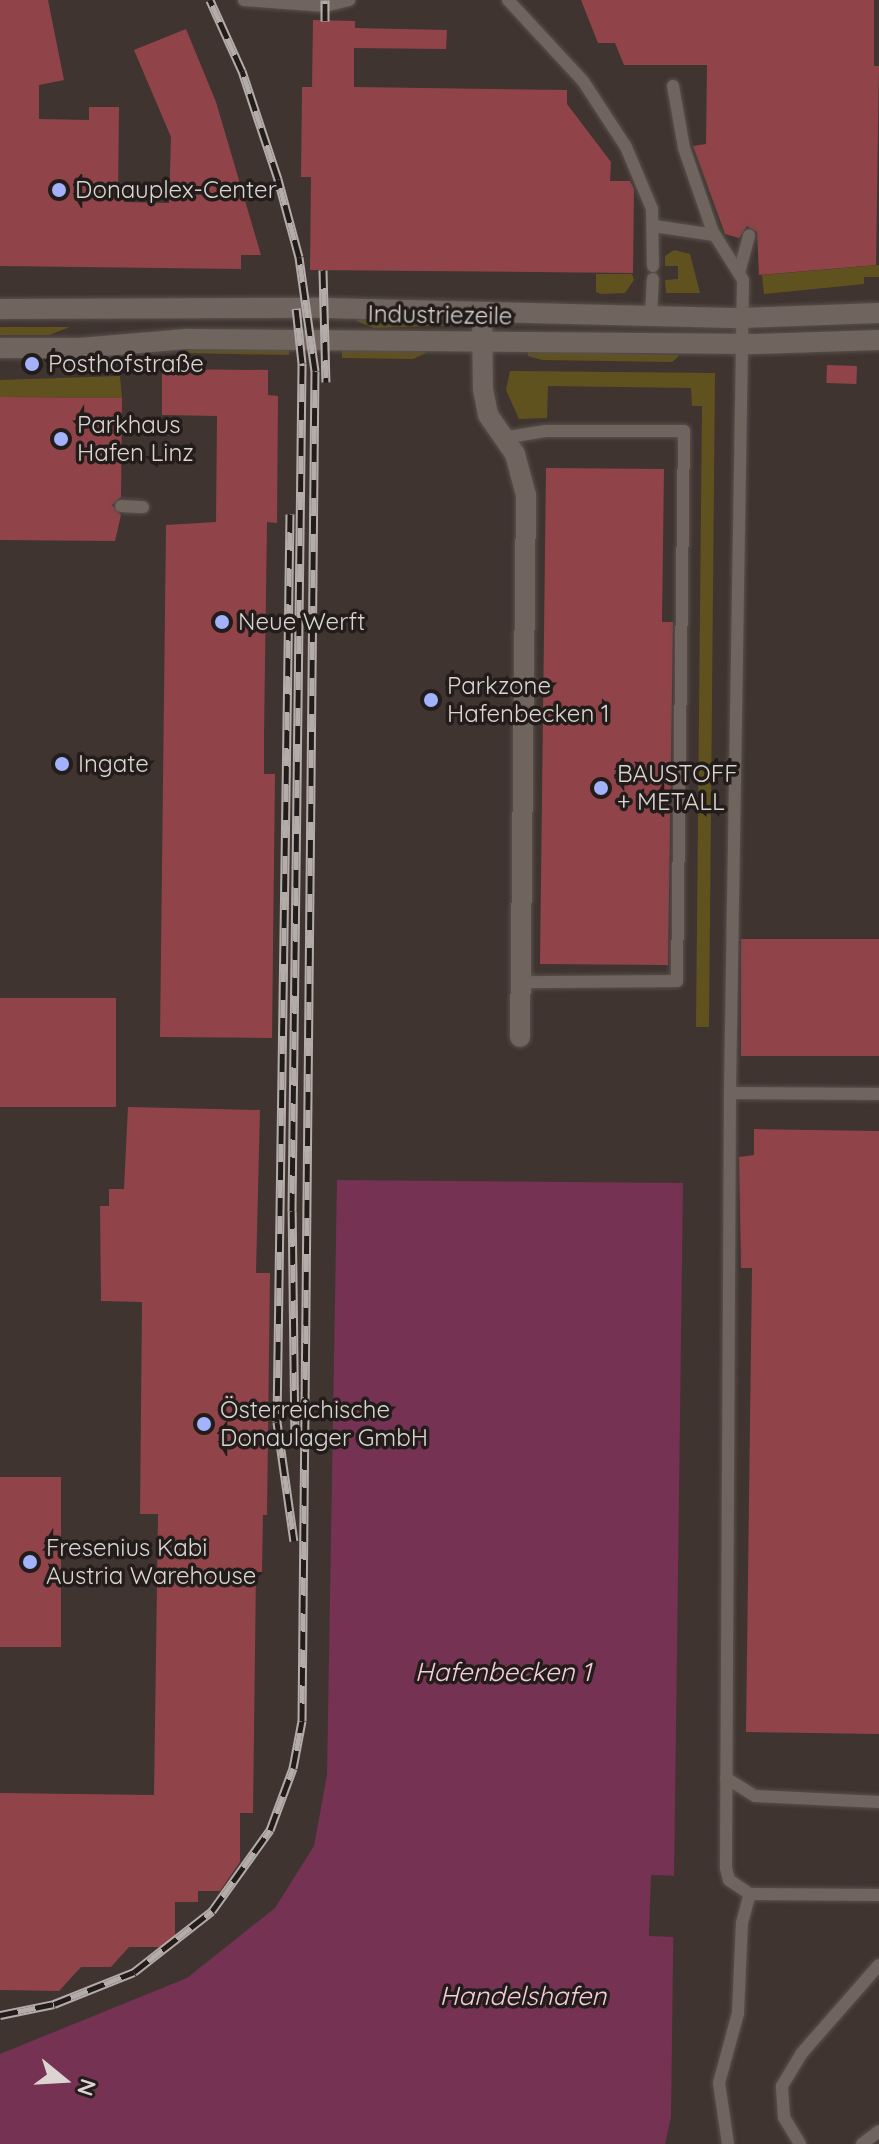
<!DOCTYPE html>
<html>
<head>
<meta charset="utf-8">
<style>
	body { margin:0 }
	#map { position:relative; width:879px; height:2144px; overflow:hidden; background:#3f3430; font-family:Quicksand,sans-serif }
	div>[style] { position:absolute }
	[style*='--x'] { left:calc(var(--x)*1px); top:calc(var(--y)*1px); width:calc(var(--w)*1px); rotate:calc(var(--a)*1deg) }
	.green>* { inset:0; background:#60521f }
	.water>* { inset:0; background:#763252 }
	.pier>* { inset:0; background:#3f3430; transform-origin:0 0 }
	.building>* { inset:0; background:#904449; transform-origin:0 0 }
	.roads { filter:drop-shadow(0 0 2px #59504c) drop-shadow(0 0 2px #59504c) }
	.lane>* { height:12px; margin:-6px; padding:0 6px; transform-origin:6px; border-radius:6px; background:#70645f }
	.street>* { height:20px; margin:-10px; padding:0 10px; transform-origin:10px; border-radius:10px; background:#70645f }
	.secondary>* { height:20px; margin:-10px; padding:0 10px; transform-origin:10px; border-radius:10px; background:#70645f }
	.rail>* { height:9px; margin-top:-4.5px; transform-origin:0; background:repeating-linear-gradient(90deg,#221d1b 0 18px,#b4aca8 0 36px); box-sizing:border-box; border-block:2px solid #b4aca8 }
	.dots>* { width:22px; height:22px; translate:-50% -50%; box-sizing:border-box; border:4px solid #221d1b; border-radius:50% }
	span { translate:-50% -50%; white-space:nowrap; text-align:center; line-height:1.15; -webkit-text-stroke:7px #221d1b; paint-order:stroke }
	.poi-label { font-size:24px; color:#dbd4d1 }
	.left { translate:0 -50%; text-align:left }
	.street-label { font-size:24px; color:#dbd4d1 }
	.water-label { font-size:26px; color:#f7ccdd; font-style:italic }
	.north { position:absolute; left:24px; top:2040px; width:80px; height:80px; -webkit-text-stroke:6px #221d1b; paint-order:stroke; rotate:108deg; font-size:22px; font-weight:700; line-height:32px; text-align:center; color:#dbd4d1 }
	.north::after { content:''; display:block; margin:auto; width:28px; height:36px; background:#dbd4d1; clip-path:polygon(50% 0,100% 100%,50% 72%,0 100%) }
</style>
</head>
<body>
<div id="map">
	<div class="green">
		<i style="clip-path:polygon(674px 250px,690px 254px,700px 293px,666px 293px,665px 280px,678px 279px,678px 266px,665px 266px,665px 256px)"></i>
		<i style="clip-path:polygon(879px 265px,879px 277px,864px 277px,864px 284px,764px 294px,762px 275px)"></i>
		<i style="clip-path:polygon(596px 274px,632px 274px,634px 280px,625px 293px,601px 294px,596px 292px)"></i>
		<i style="clip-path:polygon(360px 319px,455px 320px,462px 325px,374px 328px,356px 321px)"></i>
		<i style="clip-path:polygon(0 327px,70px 327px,49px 335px,0 335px)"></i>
		<i style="clip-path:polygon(191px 349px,289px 350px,289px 355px,182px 353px)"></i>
		<i style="clip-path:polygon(342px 351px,423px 351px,426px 353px,413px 359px,342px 358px)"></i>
		<i style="clip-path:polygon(528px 351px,678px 355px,678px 357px,672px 362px,542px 360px,528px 356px)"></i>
		<i style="clip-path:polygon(510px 371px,715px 373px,709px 1027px,696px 1027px,702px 406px,692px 406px,691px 388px,548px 386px,547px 418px,519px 419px,506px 390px)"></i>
		<i style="clip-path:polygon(120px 376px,122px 398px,0 397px,0 380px)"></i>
	</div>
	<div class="water">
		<i style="clip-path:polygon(337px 1180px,683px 1183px,671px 2117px,665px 2144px,0 2144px,0 2054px,187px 1978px,275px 1908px,314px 1846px,327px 1775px)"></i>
	</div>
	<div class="pier">
		<i style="left:651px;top:1875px;width:27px;height:61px;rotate:2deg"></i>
	</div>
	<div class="building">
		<i style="clip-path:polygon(0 0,48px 0,64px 80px,39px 85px,39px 119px,89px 120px,89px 107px,119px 107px,118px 196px,124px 196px,124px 202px,169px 203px,171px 137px,134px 50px,186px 29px,216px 102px,261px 255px,241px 255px,241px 269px,0 266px)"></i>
		<i style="clip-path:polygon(581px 0,874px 0,874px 66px,879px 66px,876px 265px,759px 275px,757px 232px,747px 226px,739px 238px,725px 234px,693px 146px,706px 144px,707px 65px,624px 65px,615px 43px,598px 43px)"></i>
		<i style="clip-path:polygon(313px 20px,355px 21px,355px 28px,447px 30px,446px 49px,354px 48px,354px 87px,567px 90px,567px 104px,611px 162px,610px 181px,630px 181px,634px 189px,633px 273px,310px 270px,311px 177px,301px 177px,302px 87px,312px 87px)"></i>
		<i style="left:827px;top:365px;width:30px;height:18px;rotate:2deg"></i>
		<i style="clip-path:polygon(162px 369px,268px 370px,268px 395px,278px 396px,277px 523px,267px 522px,264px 736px,264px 774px,275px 774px,272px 1038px,160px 1037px,166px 525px,216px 522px,217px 416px,162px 415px)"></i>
		<i style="clip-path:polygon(0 397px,122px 398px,121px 497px,112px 505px,121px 515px,115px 541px,0 540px)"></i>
		<i style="clip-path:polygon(546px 468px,664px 469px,662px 622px,673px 622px,668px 965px,540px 964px)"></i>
		<i style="left:741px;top:939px;width:138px;height:117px"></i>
		<i style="left:0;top:998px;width:116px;height:109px"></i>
		<i style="clip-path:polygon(128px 1107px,260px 1110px,256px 1273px,270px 1273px,267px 1515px,263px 1515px,262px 1572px,256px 1572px,253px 1813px,240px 1813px,240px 1862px,220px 1891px,198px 1891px,198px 1902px,175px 1902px,175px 1939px,166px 1947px,129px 1947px,111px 1967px,81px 1967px,59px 1991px,0 1990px,0 1793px,154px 1795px,158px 1514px,140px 1514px,142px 1302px,101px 1301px,100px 1206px,109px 1206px,109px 1189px,124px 1189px)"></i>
		<i style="clip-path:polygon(754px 1129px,879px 1131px,879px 1734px,746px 1732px,752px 1268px,741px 1268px,739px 1157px,754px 1155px)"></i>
		<i style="left:0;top:1477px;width:61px;height:170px"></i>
	</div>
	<div class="roads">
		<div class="lane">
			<i style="--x:244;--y:0;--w:81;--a:4.2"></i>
			<i style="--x:325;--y:6;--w:25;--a:-14"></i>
			<i style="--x:508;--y:0;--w:110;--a:47.2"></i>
			<i style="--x:583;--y:81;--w:79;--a:56.9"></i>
			<i style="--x:626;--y:147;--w:67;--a:67.2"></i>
			<i style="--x:652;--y:209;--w:57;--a:89"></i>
			<i style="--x:673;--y:86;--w:63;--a:79.9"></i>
			<i style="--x:684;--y:148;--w:89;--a:71"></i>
			<i style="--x:713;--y:232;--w:57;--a:58"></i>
			<i style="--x:743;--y:280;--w:813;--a:90.92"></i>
			<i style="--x:730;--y:1093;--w:775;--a:90.3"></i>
			<i style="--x:726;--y:1868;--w:12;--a:76"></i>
			<i style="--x:729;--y:1880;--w:25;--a:34"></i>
			<i style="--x:750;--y:1894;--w:129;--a:0.4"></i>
			<i style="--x:654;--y:226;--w:61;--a:8.5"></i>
			<i style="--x:739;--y:273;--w:39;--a:-75"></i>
			<i style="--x:651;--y:315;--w:36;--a:-87"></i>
			<i style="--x:502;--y:438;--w:44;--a:-9.2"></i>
			<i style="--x:545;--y:431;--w:139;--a:0"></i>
			<i style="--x:684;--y:431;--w:550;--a:90.73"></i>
			<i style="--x:677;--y:981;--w:156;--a:179.6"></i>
			<i style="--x:121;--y:506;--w:22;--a:3"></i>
			<i style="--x:730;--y:1093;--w:149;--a:0.4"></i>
			<i style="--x:726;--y:1778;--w:34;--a:32"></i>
			<i style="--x:755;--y:1796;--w:124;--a:2.8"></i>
			<i style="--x:728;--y:2144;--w:62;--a:-98.4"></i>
			<i style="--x:719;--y:2083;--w:73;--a:-74.8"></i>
			<i style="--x:738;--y:2013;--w:90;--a:-87.5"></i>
			<i style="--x:742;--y:1923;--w:30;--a:-75"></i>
			<i style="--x:800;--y:2144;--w:31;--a:-121"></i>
			<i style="--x:784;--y:2117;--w:31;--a:-94"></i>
			<i style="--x:782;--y:2086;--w:37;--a:-59"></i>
			<i style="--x:801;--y:2054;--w:118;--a:-48.8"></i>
			<i style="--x:862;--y:2144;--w:21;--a:-37"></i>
		</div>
		<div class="street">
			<i style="--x:482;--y:312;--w:77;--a:89.3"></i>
			<i style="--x:483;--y:389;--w:26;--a:79"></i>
			<i style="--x:488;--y:415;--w:47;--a:55.3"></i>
			<i style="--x:515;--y:454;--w:42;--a:75"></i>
			<i style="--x:526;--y:495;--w:542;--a:90.63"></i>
		</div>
		<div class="secondary">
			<i style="--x:0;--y:309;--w:324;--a:-0.2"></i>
			<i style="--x:324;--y:308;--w:418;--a:1.4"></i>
			<i style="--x:742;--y:318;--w:137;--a:-2.1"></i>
			<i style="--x:0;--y:348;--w:80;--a:0"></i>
			<i style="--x:80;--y:348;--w:107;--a:-4.8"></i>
			<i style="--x:187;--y:339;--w:569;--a:0.5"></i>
			<i style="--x:756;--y:344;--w:123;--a:-1.9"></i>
		</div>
	</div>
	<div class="rail">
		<i style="--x:325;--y:21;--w:21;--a:-90"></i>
		<i style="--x:323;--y:270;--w:112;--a:88.5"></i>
		<i style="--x:290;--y:514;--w:908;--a:90.82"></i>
		<i style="--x:277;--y:1422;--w:120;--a:81.9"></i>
		<i style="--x:295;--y:1444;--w:233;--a:-90.7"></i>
		<i style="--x:292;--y:1211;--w:848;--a:-89.32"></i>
		<i style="--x:302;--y:363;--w:55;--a:-96.2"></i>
		<i style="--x:0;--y:2015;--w:55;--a:-11.5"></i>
		<i style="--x:54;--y:2004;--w:86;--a:-21.8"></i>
		<i style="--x:134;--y:1972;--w:99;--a:-38"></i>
		<i style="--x:212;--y:1911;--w:100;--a:-54.4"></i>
		<i style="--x:270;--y:1830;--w:66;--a:-69.6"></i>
		<i style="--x:293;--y:1768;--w:48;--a:-79.2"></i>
		<i style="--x:302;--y:1721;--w:1350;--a:-89.45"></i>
		<i style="--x:315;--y:371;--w:115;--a:-98"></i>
		<i style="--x:299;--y:257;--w:81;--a:-105.1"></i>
		<i style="--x:278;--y:179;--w:114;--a:-108.4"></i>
		<i style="--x:242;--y:71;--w:78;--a:-114.3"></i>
	</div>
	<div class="dots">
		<i style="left:59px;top:190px;background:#a4b2fc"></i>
		<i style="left:32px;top:364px;background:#a4b2fc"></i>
		<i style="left:61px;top:439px;background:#a4b2fc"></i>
		<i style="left:222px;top:622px;background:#a4b2fc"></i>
		<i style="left:431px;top:700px;background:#a4b2fc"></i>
		<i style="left:62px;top:764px;background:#a4b2fc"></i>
		<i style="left:601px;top:788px;background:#a4b2fc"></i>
		<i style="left:204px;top:1424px;background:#a4b2fc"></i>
		<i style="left:30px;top:1562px;background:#a4b2fc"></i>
	</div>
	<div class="poi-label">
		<span class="left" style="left:75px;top:190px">Donauplex-Center</span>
		<span class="left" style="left:48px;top:364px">Posthofstraße</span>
		<span class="left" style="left:77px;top:439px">Parkhaus<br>Hafen Linz</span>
		<span class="left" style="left:238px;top:622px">Neue Werft</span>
		<span class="left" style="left:447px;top:700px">Parkzone<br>Hafenbecken 1</span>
		<span class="left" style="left:78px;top:764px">Ingate</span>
		<span class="left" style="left:617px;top:788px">BAUSTOFF<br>+ METALL</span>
		<span class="left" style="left:220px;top:1424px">Österreichische<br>Donaulager GmbH</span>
		<span class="left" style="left:46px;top:1562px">Fresenius Kabi<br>Austria Warehouse</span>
	</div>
	<div class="street-label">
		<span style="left:440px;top:315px;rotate:1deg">Industriezeile</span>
	</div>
	<div class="water-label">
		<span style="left:503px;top:1672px">Hafenbecken 1</span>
		<span style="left:523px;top:1996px">Handelshafen</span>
	</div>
	<div class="north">N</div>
</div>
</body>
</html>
